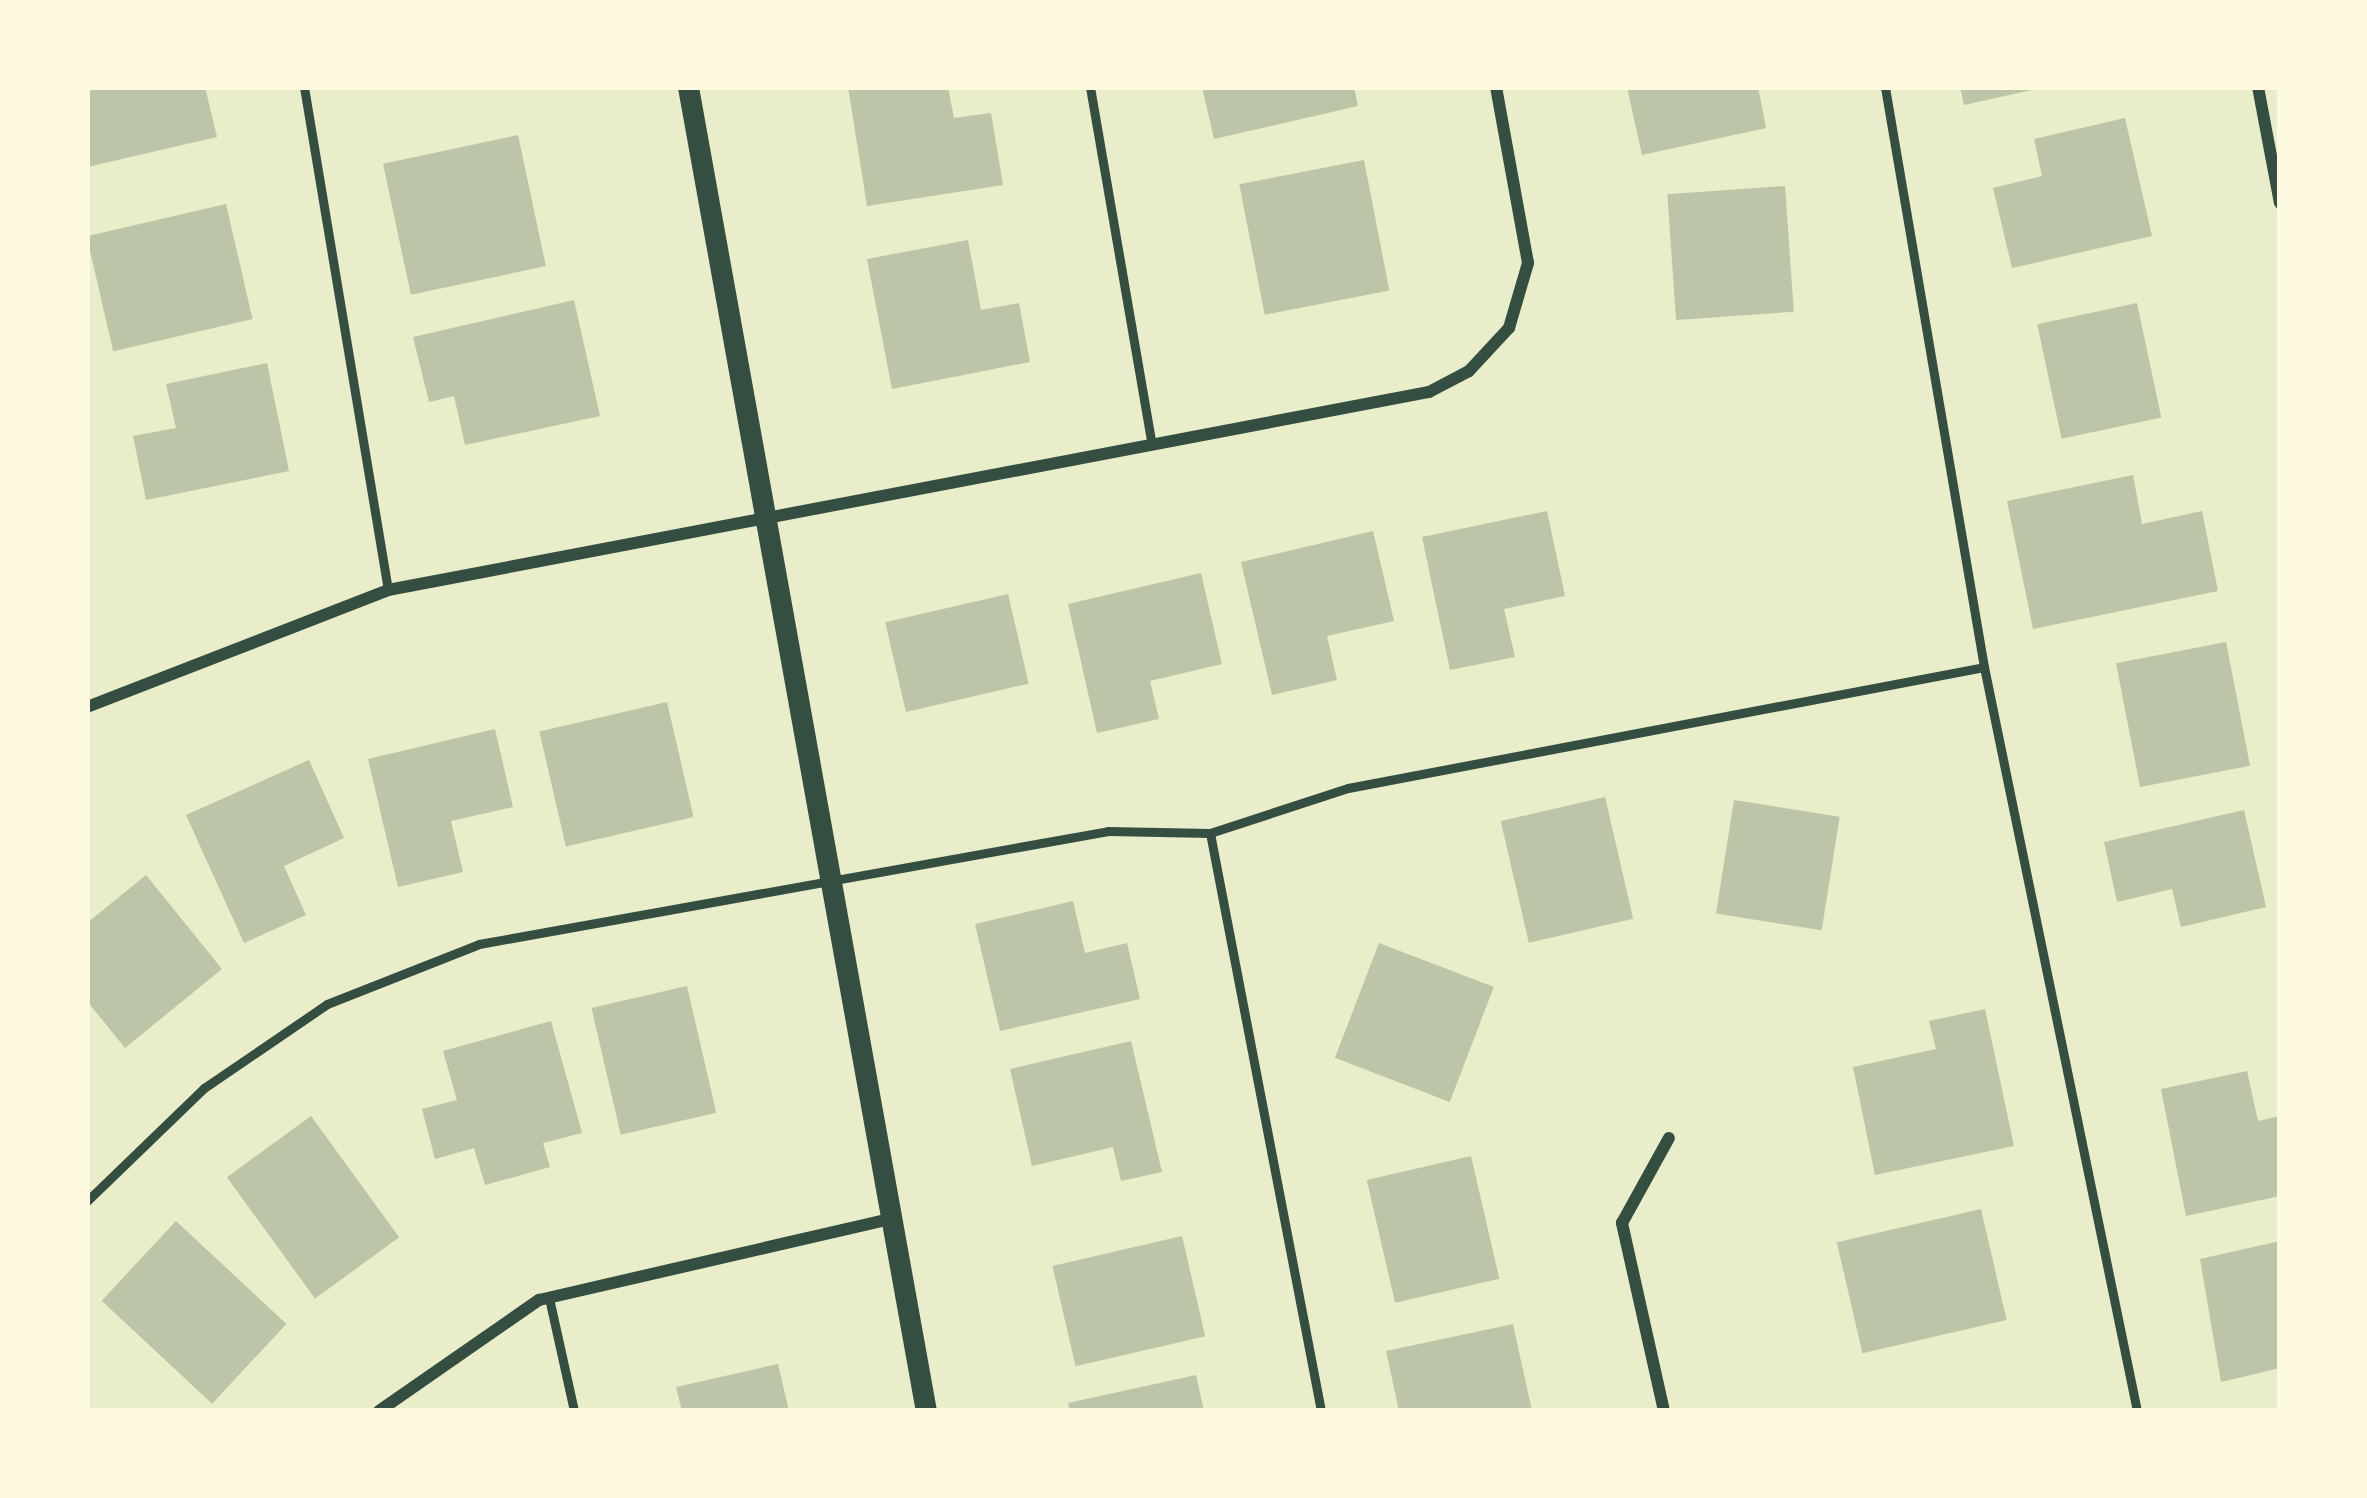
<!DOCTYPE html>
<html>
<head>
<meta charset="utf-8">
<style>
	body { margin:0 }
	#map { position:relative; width:2367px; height:1498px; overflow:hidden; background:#e9edc9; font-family:"PT Sans",sans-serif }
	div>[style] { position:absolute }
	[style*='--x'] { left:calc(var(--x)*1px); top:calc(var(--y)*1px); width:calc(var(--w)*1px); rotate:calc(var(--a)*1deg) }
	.building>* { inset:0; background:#bcc5a7; transform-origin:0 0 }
	.service>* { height:9px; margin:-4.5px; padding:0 4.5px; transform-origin:4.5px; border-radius:4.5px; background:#344e41 }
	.minor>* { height:12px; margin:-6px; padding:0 6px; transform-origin:6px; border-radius:6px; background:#344e41 }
	.tertiary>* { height:21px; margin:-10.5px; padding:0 10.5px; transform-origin:10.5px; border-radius:10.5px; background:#344e41 }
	span { translate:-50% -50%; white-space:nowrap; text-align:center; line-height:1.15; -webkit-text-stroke:9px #fefae0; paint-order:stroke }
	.frame { position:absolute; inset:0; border:90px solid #fefae0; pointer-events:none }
</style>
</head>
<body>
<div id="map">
	<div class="building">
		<i style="clip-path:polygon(87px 87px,205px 87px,217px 137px,87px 167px)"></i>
		<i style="clip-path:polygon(848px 87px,948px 87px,954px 118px,991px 113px,1003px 185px,867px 206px)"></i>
		<i style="clip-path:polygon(1202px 87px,1354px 87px,1358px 106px,1214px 139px)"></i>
		<i style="clip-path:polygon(1627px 87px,1758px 87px,1766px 128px,1642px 155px)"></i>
		<i style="clip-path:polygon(1960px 87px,2036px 87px,2036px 89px,1964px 105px)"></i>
		<i style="clip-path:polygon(2125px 118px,2152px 236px,2012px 268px,1993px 188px,2042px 176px,2034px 139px)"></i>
		<i style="left:518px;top:135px;width:134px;height:138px;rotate:78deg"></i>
		<i style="left:1364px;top:160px;width:133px;height:127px;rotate:79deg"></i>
		<i style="left:1785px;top:186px;width:126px;height:118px;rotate:86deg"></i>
		<i style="left:226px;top:204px;width:118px;height:143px;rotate:77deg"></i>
		<i style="clip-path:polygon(968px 240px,981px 310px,1019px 303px,1030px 362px,892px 389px,867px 259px)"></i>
		<i style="clip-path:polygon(574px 300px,600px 416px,465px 445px,454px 396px,429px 402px,413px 337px)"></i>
		<i style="left:2137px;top:303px;width:117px;height:102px;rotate:78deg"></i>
		<i style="clip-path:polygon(267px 363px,289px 471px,146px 500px,133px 436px,176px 428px,166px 384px)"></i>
		<i style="clip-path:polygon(2133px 475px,2142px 524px,2202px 511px,2218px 591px,2033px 629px,2007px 501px)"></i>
		<i style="clip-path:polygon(1547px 511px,1565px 596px,1504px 609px,1515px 657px,1450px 670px,1422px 537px)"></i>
		<i style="clip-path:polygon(1373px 531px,1394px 621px,1327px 636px,1337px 680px,1272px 695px,1241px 562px)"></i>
		<i style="clip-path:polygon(1201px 573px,1222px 664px,1150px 681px,1159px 719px,1097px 733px,1068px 604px)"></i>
		<i style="left:1008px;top:594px;width:92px;height:126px;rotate:77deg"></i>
		<i style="left:2226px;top:642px;width:126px;height:112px;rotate:79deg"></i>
		<i style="left:667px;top:702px;width:118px;height:131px;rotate:77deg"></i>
		<i style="clip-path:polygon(495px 729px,513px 807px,451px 821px,463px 872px,398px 887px,368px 759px)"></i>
		<i style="clip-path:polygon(309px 760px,344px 838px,284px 866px,306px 915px,244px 943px,186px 815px)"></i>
		<i style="left:1605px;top:797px;width:125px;height:107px;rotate:77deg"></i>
		<i style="left:1734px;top:800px;width:107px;height:115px;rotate:9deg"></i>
		<i style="clip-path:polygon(2244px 810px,2266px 907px,2181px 927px,2172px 889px,2117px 902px,2104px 842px)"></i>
		<i style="clip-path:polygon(146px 875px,222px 969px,125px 1048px,87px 1001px,87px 923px)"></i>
		<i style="clip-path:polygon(1073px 901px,1085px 953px,1127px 943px,1140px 999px,1000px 1031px,975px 924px)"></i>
		<i style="left:1379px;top:943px;width:123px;height:123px;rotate:21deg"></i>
		<i style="left:687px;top:986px;width:130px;height:98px;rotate:77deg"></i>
		<i style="clip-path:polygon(1985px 1009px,2014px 1146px,1875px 1175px,1853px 1067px,1936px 1049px,1929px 1021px)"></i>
		<i style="clip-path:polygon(551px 1021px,582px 1133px,543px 1143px,550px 1167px,485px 1185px,474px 1148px,435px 1159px,422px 1109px,457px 1100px,443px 1051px)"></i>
		<i style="clip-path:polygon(1131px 1041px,1162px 1172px,1121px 1181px,1113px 1147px,1032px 1166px,1010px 1069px)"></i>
		<i style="clip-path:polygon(2247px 1071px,2258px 1121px,2280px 1116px,2280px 1196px,2186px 1216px,2161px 1089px)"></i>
		<i style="left:311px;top:1116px;width:150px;height:104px;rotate:54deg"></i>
		<i style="left:1471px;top:1156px;width:126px;height:107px;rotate:77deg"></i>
		<i style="left:1981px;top:1209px;width:114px;height:148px;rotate:77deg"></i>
		<i style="left:176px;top:1221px;width:151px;height:109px;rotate:43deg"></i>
		<i style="left:1182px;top:1236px;width:103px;height:133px;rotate:77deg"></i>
		<i style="clip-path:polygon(2280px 1241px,2280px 1368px,2221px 1382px,2200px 1259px)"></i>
		<i style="clip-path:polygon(1513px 1324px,1532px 1411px,1399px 1411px,1386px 1351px)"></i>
		<i style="clip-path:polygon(778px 1364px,789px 1411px,682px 1411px,676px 1387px)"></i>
		<i style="clip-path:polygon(1196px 1375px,1204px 1411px,1070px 1411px,1068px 1403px)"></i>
	</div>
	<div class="service">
		<i style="--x:304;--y:87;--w:510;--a:80.52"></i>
		<i style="--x:1090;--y:87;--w:358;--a:80.2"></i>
		<i style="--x:1984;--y:667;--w:760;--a:78.38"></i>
		<i style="--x:1210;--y:833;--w:145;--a:-18.1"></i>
		<i style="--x:1348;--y:788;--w:647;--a:-10.77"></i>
		<i style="--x:1984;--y:667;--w:588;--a:-99.69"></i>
		<i style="--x:87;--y:1201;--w:163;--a:-44"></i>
		<i style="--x:204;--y:1088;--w:149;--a:-34.3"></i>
		<i style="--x:327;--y:1004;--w:163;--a:-21.5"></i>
		<i style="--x:479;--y:944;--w:639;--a:-10.18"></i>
		<i style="--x:1108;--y:831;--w:102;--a:1.1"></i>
		<i style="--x:1210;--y:833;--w:589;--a:79.13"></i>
		<i style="--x:549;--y:1298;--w:116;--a:77.5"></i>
	</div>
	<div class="minor">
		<i style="--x:2258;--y:87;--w:118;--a:79.3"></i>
		<i style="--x:87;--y:707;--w:323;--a:-21.2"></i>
		<i style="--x:388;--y:590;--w:1060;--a:-10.77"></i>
		<i style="--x:1429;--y:392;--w:45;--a:-27.7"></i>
		<i style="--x:1469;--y:371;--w:59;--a:-47.1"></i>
		<i style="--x:1509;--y:328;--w:68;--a:-73.7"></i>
		<i style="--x:1528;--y:263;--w:179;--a:-100.3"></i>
		<i style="--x:379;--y:1411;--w:195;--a:-34.8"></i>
		<i style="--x:539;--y:1300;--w:361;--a:-13"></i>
		<i style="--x:1664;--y:1411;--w:193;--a:-102.6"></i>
		<i style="--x:1622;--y:1223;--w:97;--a:-61.1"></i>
	</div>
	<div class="tertiary">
		<i style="--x:688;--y:87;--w:1345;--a:79.81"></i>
	</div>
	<div class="frame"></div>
</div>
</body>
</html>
